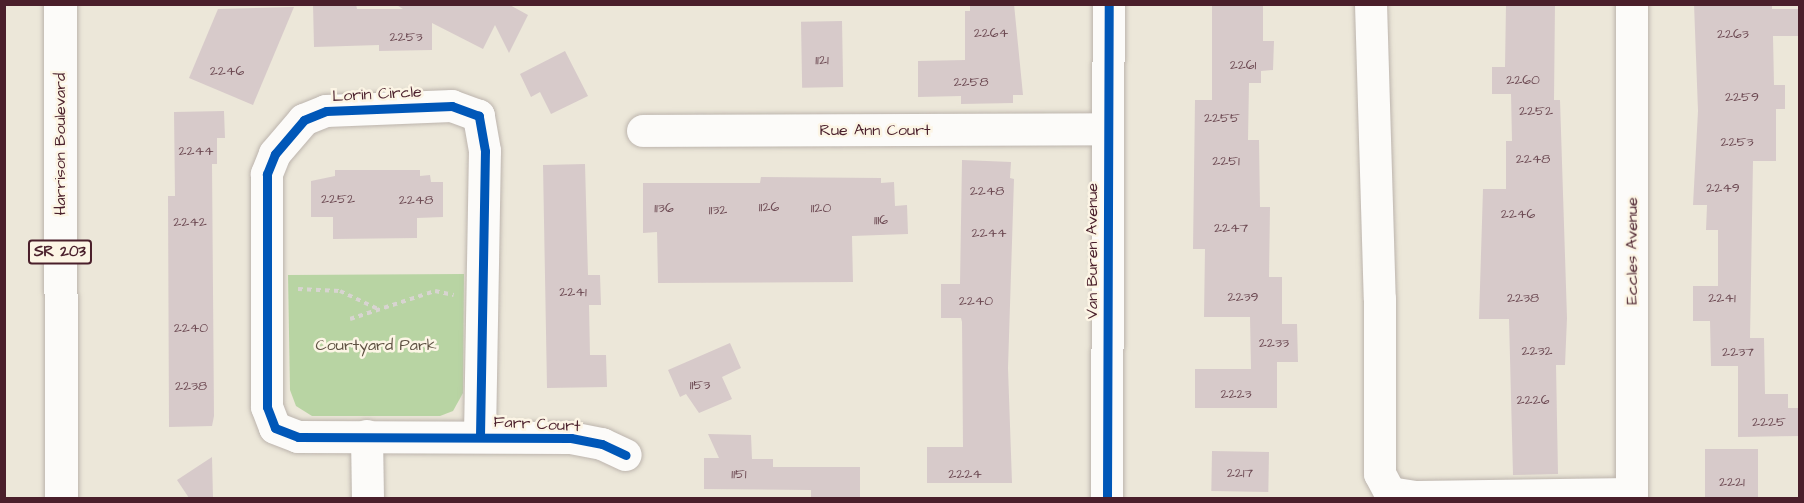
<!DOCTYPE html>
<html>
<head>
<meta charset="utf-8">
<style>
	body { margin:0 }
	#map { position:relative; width:1804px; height:503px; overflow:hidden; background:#ece7d9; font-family:"Architects Daughter",sans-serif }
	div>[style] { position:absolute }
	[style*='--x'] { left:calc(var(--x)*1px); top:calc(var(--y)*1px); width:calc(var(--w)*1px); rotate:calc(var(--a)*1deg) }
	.green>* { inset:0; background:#b8d4a3 }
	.building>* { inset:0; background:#d7caca; transform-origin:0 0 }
	.path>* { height:4px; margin-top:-2px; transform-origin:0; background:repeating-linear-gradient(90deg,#d8d4d1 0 4.5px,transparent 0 9px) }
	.roads { filter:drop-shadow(0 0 2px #bcb4ad) drop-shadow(0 0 2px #bcb4ad) }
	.minor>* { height:32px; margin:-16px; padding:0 16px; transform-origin:16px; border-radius:16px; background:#fcfbf9 }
	.major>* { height:33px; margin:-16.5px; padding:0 16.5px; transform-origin:16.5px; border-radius:16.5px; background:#fcfbf9 }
	.cycleway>* { height:9px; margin:-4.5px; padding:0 4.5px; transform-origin:4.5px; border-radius:4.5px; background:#0057b8 }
	span { translate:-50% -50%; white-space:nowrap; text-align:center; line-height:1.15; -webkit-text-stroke:5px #fcf5e5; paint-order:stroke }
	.number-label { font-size:14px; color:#6d4a53 }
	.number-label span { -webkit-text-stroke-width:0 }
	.shield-label span { padding:2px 4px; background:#fcf5e5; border:2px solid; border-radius:4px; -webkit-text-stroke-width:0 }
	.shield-label { font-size:15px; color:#4a1f2b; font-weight:700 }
	.street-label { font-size:16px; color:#4a1f2b }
	.park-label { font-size:16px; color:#5e5142 }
	.frame { position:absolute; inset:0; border:6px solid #4a1f2b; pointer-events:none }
</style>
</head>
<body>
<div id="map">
	<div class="green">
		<i style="clip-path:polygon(464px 274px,463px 393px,453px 411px,440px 416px,312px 416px,296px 406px,290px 390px,288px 275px)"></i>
	</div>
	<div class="building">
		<i style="clip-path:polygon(313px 4px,356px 4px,357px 9px,403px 9px,395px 4px,508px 4px,528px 15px,509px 53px,495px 25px,483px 49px,432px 23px,432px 50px,379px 51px,379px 45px,314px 47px)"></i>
		<i style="clip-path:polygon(970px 4px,1014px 4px,1023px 95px,1013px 95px,1013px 103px,961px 104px,961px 96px,918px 97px,918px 61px,965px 60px,965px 11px,970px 11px)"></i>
		<i style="clip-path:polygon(1212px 4px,1263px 4px,1263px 41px,1274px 41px,1273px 70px,1261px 71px,1261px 83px,1249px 83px,1248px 140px,1259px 140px,1260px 207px,1270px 207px,1269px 277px,1282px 277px,1282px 324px,1297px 324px,1298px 362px,1277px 362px,1277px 408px,1195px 408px,1195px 369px,1251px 369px,1250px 317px,1204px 317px,1205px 249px,1193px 249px,1195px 100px,1212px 100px)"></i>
		<i style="clip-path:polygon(1506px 4px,1555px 4px,1554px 100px,1560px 100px,1567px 318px,1565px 365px,1556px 365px,1558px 474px,1513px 475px,1509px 319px,1479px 319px,1483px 189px,1506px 189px,1506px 141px,1512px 141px,1511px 94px,1492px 94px,1492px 67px,1505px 67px)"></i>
		<i style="clip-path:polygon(1694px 4px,1772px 4px,1772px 9px,1800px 9px,1800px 36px,1773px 36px,1774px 85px,1785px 85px,1785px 109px,1776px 109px,1776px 161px,1753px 161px,1750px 338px,1764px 338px,1765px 394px,1788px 394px,1788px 408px,1800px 408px,1800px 436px,1738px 437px,1738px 366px,1711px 366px,1710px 321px,1693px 321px,1693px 286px,1718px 286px,1718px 230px,1706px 230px,1707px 205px,1693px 205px,1698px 111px)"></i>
		<i style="clip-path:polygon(294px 7px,253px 105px,189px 78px,218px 9px)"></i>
		<i style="left:842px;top:21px;width:66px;height:41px;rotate:89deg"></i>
		<i style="clip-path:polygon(565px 51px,588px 96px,551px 114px,540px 92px,531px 97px,520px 74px)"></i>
		<i style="clip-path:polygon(224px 111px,225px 138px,217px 138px,217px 164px,212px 164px,214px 416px,212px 426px,169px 427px,168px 196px,175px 196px,174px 112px)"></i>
		<i style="clip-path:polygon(962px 160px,1011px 162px,1010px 178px,1014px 179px,1008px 368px,1012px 483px,927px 483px,927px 447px,963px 447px,962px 322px,961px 318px,941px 318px,941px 284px,960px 284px)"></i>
		<i style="clip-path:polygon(585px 164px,588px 275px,600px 275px,601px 305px,589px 305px,590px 355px,606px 355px,607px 387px,547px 388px,543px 165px)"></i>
		<i style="clip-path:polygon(335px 170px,420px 170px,420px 176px,430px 175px,431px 182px,443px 182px,443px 217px,417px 218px,417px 238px,333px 239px,333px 217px,311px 217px,311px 181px,335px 176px)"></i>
		<i style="clip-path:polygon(761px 177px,881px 178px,881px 183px,894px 182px,895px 206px,907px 205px,908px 234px,852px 236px,853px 282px,658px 283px,657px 232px,643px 233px,643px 183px,760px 183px)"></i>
		<i style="clip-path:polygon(730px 343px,741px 368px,722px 377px,732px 399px,699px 413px,686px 394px,680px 397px,668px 370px)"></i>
		<i style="clip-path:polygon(708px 434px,751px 435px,752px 459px,773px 459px,773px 467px,860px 467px,860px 498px,811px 498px,811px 490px,704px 489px,704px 458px,719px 458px)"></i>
		<i style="left:1705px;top:449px;width:53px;height:49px"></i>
		<i style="left:1269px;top:452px;width:40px;height:57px;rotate:91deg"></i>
		<i style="clip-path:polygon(212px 457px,213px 498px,189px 498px,177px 480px)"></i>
	</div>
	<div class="path">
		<i style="--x:298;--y:289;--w:42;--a:2.7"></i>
		<i style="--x:340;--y:291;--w:42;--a:25.3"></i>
		<i style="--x:350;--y:319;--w:89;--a:-18.2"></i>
		<i style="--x:435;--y:291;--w:19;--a:12"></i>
	</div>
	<div class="roads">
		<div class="minor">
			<i style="--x:1371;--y:4;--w:295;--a:88.3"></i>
			<i style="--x:1380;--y:299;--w:175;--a:90"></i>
			<i style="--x:1380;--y:474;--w:21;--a:62"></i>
			<i style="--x:1390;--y:493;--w:26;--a:9"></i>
			<i style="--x:1416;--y:497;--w:216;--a:-0.8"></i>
			<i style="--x:643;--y:131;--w:465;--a:-0.2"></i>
			<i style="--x:367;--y:436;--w:62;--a:89.1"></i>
			<i style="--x:480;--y:436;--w:285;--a:-89"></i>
			<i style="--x:485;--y:151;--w:36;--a:-100"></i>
			<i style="--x:479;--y:116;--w:29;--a:-160"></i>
			<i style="--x:452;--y:106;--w:126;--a:177.7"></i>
			<i style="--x:326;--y:111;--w:24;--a:158"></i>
			<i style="--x:304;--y:120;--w:45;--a:130.5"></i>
			<i style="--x:275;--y:154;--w:22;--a:112"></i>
			<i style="--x:267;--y:174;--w:233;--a:90"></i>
			<i style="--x:267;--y:407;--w:22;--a:69"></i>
			<i style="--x:275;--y:428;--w:25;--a:21"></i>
			<i style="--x:298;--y:437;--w:273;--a:0.2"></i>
			<i style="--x:571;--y:438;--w:32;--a:11"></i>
			<i style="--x:602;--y:444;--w:26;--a:25"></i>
			<i style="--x:1107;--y:498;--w:494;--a:-89.8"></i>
			<i style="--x:1632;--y:498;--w:494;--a:-90"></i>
		</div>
		<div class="major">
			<i style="--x:60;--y:4;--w:494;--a:89.9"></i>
		</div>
	</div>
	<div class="cycleway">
		<i style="--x:480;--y:436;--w:285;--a:-89"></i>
		<i style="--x:485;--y:151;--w:36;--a:-100"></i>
		<i style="--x:479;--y:116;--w:29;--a:-160"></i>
		<i style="--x:452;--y:106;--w:126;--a:177.7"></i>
		<i style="--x:326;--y:111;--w:24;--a:158"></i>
		<i style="--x:304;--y:120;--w:45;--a:130.5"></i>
		<i style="--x:275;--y:154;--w:22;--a:112"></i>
		<i style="--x:267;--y:174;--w:233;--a:90"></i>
		<i style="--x:267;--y:407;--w:22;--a:69"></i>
		<i style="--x:275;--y:428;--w:25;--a:21"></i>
		<i style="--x:298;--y:437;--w:273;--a:0.2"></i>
		<i style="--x:571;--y:438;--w:32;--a:11"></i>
		<i style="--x:602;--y:444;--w:26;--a:25"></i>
		<i style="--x:1107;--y:498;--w:494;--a:-89.8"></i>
	</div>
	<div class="number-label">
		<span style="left:991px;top:33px">2264</span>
		<span style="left:1733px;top:34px">2263</span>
		<span style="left:406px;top:37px">2253</span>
		<span style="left:822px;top:60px">1121</span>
		<span style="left:1243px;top:65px">2261</span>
		<span style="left:227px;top:71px">2246</span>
		<span style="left:1523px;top:80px">2260</span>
		<span style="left:971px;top:82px">2258</span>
		<span style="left:1742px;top:97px">2259</span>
		<span style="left:1536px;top:111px">2252</span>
		<span style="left:1222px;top:118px">2255</span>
		<span style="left:1737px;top:142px">2253</span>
		<span style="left:196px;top:151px">2244</span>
		<span style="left:1533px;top:159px">2248</span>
		<span style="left:1226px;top:161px">2251</span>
		<span style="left:1723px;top:188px">2249</span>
		<span style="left:987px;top:191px">2248</span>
		<span style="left:338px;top:199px">2252</span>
		<span style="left:416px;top:200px">2248</span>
		<span style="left:769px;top:207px">1126</span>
		<span style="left:664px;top:208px">1136</span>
		<span style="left:821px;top:208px">1120</span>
		<span style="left:718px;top:210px">1132</span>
		<span style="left:1518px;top:214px">2246</span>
		<span style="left:881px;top:220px">1116</span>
		<span style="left:190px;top:222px">2242</span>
		<span style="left:1231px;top:228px">2247</span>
		<span style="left:989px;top:233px">2244</span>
		<span style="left:573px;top:292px">2241</span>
		<span style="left:1243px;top:297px">2239</span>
		<span style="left:1523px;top:298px">2238</span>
		<span style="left:1722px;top:298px">2241</span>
		<span style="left:976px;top:301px">2240</span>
		<span style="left:191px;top:328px">2240</span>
		<span style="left:1274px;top:343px">2233</span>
		<span style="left:1537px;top:351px">2232</span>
		<span style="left:1738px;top:352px">2237</span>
		<span style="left:700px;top:385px">1153</span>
		<span style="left:191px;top:386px">2238</span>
		<span style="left:1236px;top:394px">2223</span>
		<span style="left:1533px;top:400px">2226</span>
		<span style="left:1769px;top:422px">2225</span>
		<span style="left:1240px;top:473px">2217</span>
		<span style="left:739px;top:474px">1151</span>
		<span style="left:965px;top:474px">2224</span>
		<span style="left:1732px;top:482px">2221</span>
	</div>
	<div class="shield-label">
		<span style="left:60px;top:252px">SR 203</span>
	</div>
	<div class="street-label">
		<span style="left:377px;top:94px;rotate:-3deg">Lorin Circle</span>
		<span style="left:875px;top:130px">Rue Ann Court</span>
		<span style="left:60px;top:144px;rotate:-90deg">Harrison Boulevard</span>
		<span style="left:1092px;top:251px;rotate:-90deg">Van Buren Avenue</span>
		<span style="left:1632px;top:251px;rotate:-90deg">Eccles Avenue</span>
		<span style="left:537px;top:424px;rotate:3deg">Farr Court</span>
	</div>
	<div class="park-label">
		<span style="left:376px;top:345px">Courtyard Park</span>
	</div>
	<div class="frame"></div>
</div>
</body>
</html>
